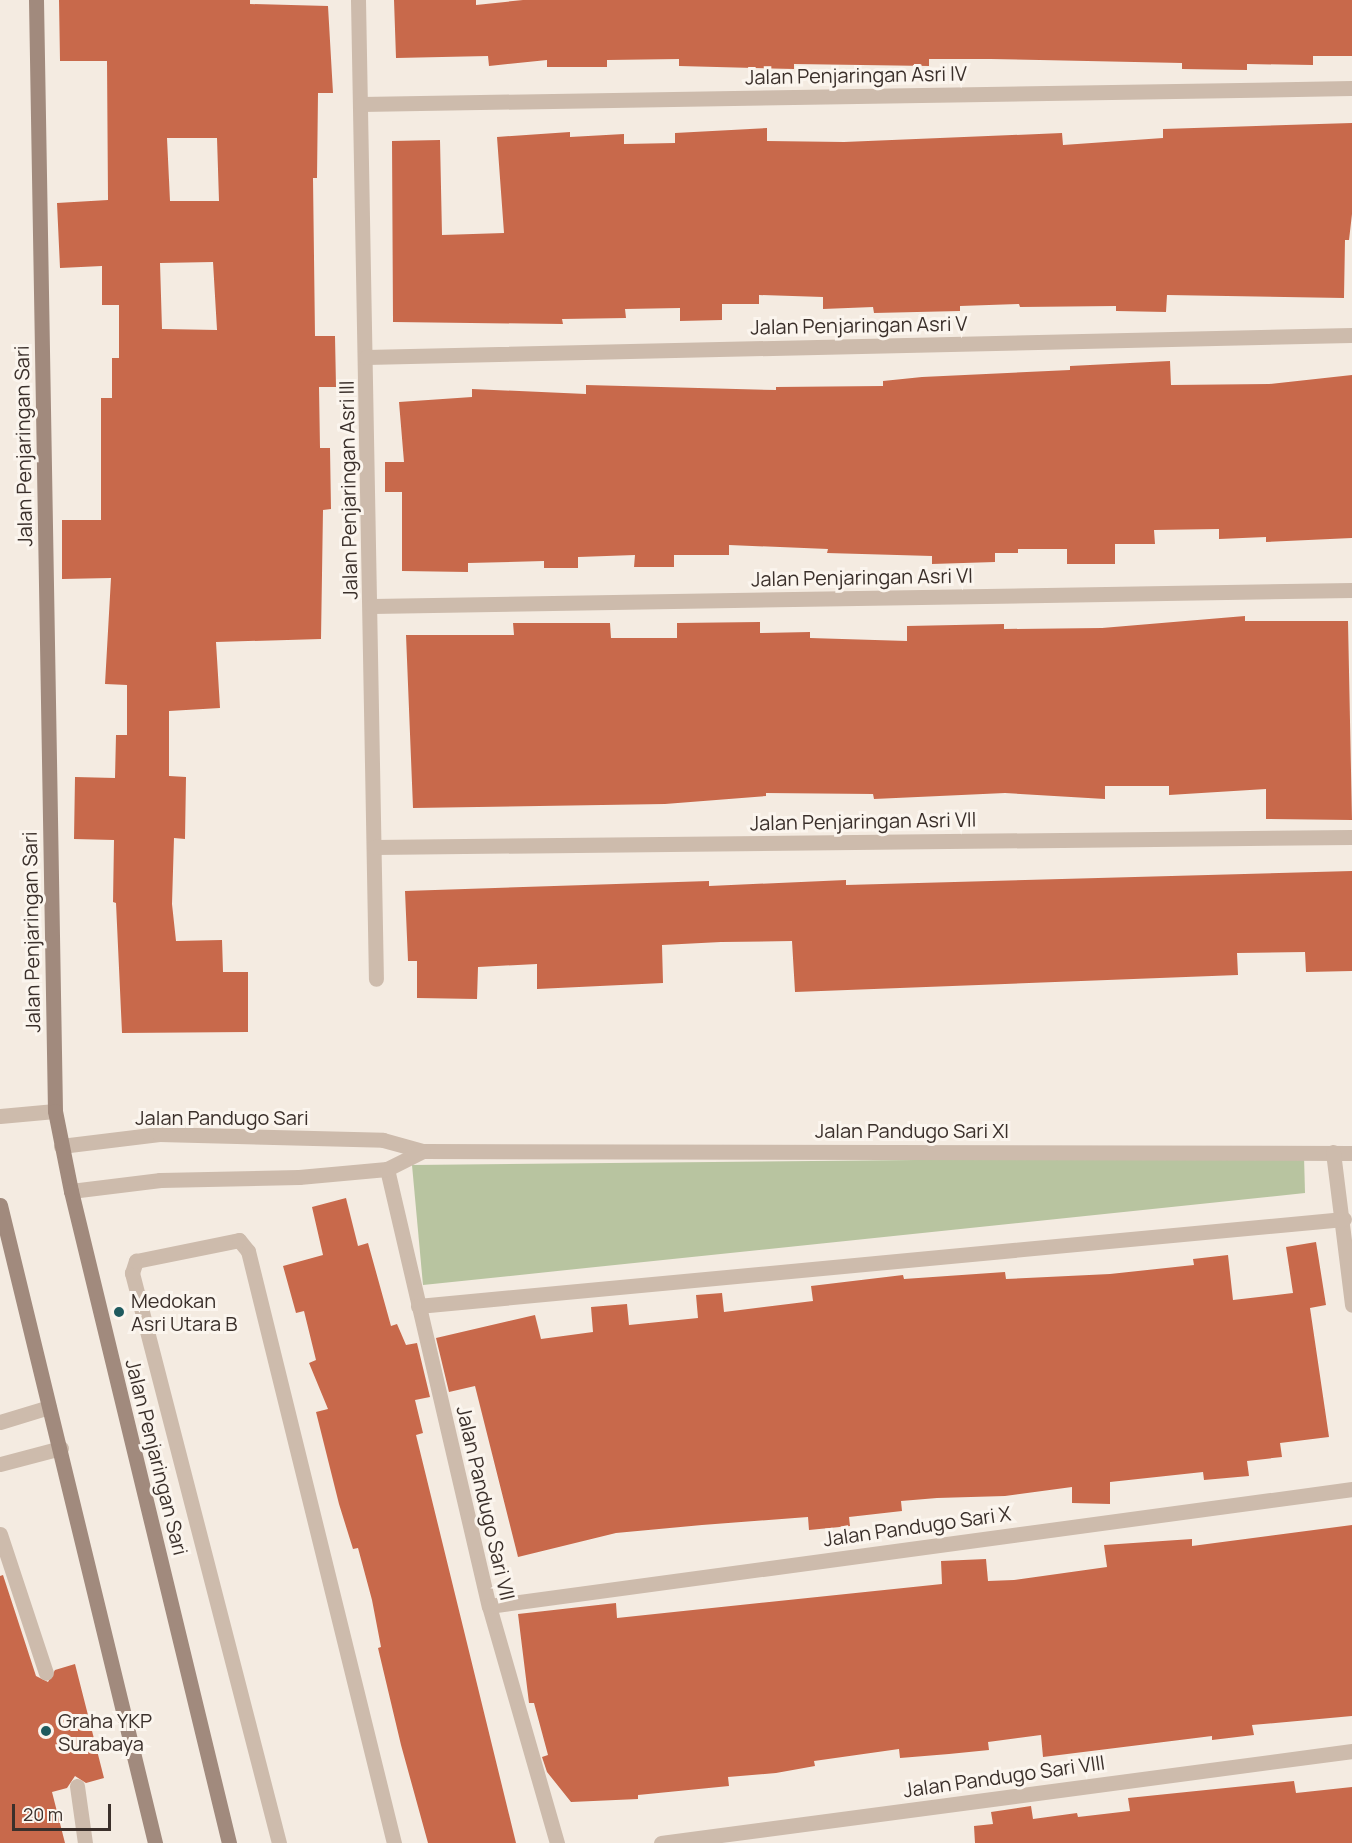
<!DOCTYPE html>
<html>
<head>
<meta charset="utf-8">
<style>
	body { margin:0 }
	#map { position:relative; width:1352px; height:1843px; overflow:hidden; background:#f4ebe1; font-family:Manrope,sans-serif }
	div>[style] { position:absolute }
	[style*='--x'] { left:calc(var(--x)*1px); top:calc(var(--y)*1px); width:calc(var(--w)*1px); rotate:calc(var(--a)*1deg) }
	.green>* { inset:0; background:#b8c4a0 }
	.building>* { inset:0; background:#c8694b }
	.lane>* { height:15px; margin:-7.5px; padding:0 7.5px; transform-origin:7.5px; border-radius:7.5px; background:#cdbbac }
	.street>* { height:15px; margin:-7.5px; padding:0 7.5px; transform-origin:7.5px; border-radius:7.5px; background:#cdbbac }
	.secondary>* { height:15px; margin:-7.5px; padding:0 7.5px; transform-origin:7.5px; border-radius:7.5px; background:#a18a7d }
	.dots>* { width:16px; height:16px; translate:-50% -50%; box-sizing:border-box; border:3px solid #fbf5ee; border-radius:50% }
	span { translate:-50% -50%; white-space:nowrap; text-align:center; line-height:1.15; -webkit-text-stroke:6px #fbf5ee; paint-order:stroke }
	.street-label { font-size:20px; color:#3b302b }
	.poi-label { font-size:20px; color:#3b302b }
	.left { translate:0 -50%; text-align:left }
	.scale { position:absolute; left:12px; top:1804px; width:99px; height:27px; box-sizing:border-box; border:3px solid #3b302b; border-top:0; padding-left:8px; font-size:18px; line-height:21px; white-space:nowrap; color:#3b302b; -webkit-text-stroke:4px #fbf5ee; paint-order:stroke }
</style>
</head>
<body>
<div id="map">
	<div class="green">
		<i style="clip-path:polygon(1304px 1156px,1305px 1193px,423px 1285px,412px 1165px)"></i>
	</div>
	<div class="building">
		<i style="clip-path:polygon(evenodd,59px 0,250px 0,250px 4px,328px 6px,333px 93px,318px 93px,317px 178px,313px 178px,315px 336px,335px 336px,336px 387px,319px 387px,320px 448px,330px 448px,331px 509px,323px 510px,321px 639px,216px 642px,220px 708px,169px 711px,169px 776px,186px 777px,185px 839px,174px 838px,172px 904px,176px 941px,222px 940px,223px 972px,248px 972px,248px 1032px,122px 1033px,116px 903px,113px 902px,114px 840px,74px 839px,75px 777px,115px 778px,116px 735px,127px 735px,127px 685px,105px 684px,111px 578px,62px 579px,62px 520px,101px 520px,101px 398px,112px 398px,112px 358px,119px 358px,119px 305px,102px 305px,102px 266px,60px 268px,57px 203px,108px 200px,107px 61px,60px 61px,59px 0,167px 138px,217px 138px,219px 201px,170px 201px,167px 138px,59px 0,213px 262px,217px 330px,162px 329px,160px 263px,213px 262px)"></i>
		<i style="clip-path:polygon(394px 0,476px 0,476px 5px,523px 0,1352px 0,1352px 56px,1313px 56px,1313px 65px,1247px 64px,1247px 70px,1182px 69px,1182px 63px,991px 59px,929px 59px,929px 66px,794px 64px,794px 69px,679px 66px,679px 59px,607px 60px,607px 67px,547px 67px,547px 60px,489px 66px,488px 56px,396px 58px)"></i>
		<i style="clip-path:polygon(1352px 123px,1352px 214px,1349px 240px,1345px 240px,1344px 298px,1167px 295px,1166px 312px,1116px 311px,1116px 306px,1020px 307px,1019px 304px,960px 306px,960px 311px,874px 313px,873px 307px,823px 309px,823px 297px,759px 295px,759px 304px,722px 304px,722px 320px,680px 321px,680px 308px,625px 309px,626px 318px,562px 319px,563px 324px,393px 322px,392px 141px,440px 140px,442px 235px,504px 233px,497px 137px,570px 132px,570px 137px,624px 134px,624px 144px,675px 143px,675px 133px,767px 128px,767px 141px,844px 142px,1062px 133px,1063px 145px,1163px 138px,1163px 129px)"></i>
		<i style="clip-path:polygon(1170px 361px,1171px 385px,1269px 384px,1352px 375px,1352px 538px,1266px 542px,1266px 537px,1219px 539px,1219px 529px,1154px 530px,1155px 544px,1115px 544px,1115px 564px,1067px 564px,1067px 549px,1018px 549px,1018px 553px,995px 553px,995px 562px,932px 564px,932px 556px,827px 553px,828px 549px,729px 545px,729px 555px,674px 555px,674px 567px,634px 567px,635px 555px,578px 557px,578px 568px,544px 568px,544px 561px,468px 563px,468px 572px,402px 571px,402px 492px,385px 492px,385px 462px,404px 462px,399px 402px,472px 397px,472px 389px,586px 394px,586px 385px,776px 390px,776px 387px,883px 386px,883px 381px,922px 377px,1070px 370px,1070px 366px)"></i>
		<i style="clip-path:polygon(1245px 616px,1245px 621px,1348px 621px,1352px 820px,1266px 819px,1266px 789px,1169px 795px,1169px 786px,1105px 786px,1105px 799px,1005px 793px,874px 799px,873px 794px,766px 793px,766px 796px,665px 804px,413px 808px,406px 635px,514px 635px,513px 623px,610px 623px,611px 638px,677px 638px,677px 623px,760px 622px,760px 633px,810px 632px,810px 638px,907px 641px,907px 626px,1004px 624px,1004px 629px,1102px 628px)"></i>
		<i style="clip-path:polygon(1352px 871px,1352px 971px,1306px 972px,1305px 952px,1237px 953px,1238px 975px,795px 992px,792px 941px,721px 942px,662px 945px,663px 983px,537px 989px,537px 964px,478px 967px,477px 999px,417px 998px,417px 961px,408px 961px,405px 891px,709px 881px,709px 886px,846px 880px,846px 885px)"></i>
		<i style="clip-path:polygon(346px 1198px,358px 1246px,368px 1243px,391px 1326px,397px 1324px,406px 1345px,417px 1343px,430px 1397px,415px 1400px,423px 1433px,416px 1435px,516px 1843px,428px 1843px,401px 1745px,378px 1648px,381px 1647px,372px 1600px,358px 1548px,353px 1549px,339px 1504px,316px 1412px,328px 1409px,309px 1363px,316px 1360px,304px 1311px,296px 1313px,283px 1266px,323px 1255px,312px 1207px)"></i>
		<i style="clip-path:polygon(1316px 1242px,1326px 1305px,1310px 1308px,1329px 1437px,1280px 1443px,1282px 1457px,1247px 1461px,1249px 1476px,1204px 1480px,1203px 1472px,1110px 1482px,1110px 1504px,1072px 1503px,1072px 1487px,1005px 1496px,937px 1498px,901px 1501px,902px 1511px,849px 1517px,850px 1526px,809px 1530px,808px 1517px,702px 1525px,616px 1533px,518px 1557px,475px 1386px,449px 1392px,436px 1338px,535px 1315px,541px 1339px,593px 1332px,591px 1307px,627px 1304px,629px 1325px,698px 1318px,696px 1295px,722px 1293px,724px 1312px,813px 1301px,811px 1286px,903px 1275px,904px 1279px,1005px 1272px,1006px 1279px,1110px 1274px,1194px 1265px,1193px 1259px,1228px 1255px,1233px 1300px,1293px 1293px,1286px 1247px)"></i>
		<i style="clip-path:polygon(1352px 1525px,1352px 1716px,1252px 1725px,1254px 1735px,1212px 1740px,1212px 1736px,1043px 1757px,1041px 1735px,988px 1742px,989px 1750px,949px 1754px,900px 1758px,899px 1749px,814px 1761px,815px 1766px,776px 1773px,728px 1777px,729px 1786px,638px 1795px,638px 1799px,571px 1802px,547px 1772px,542px 1757px,548px 1755px,534px 1703px,529px 1703px,518px 1614px,616px 1603px,617px 1618px,942px 1584px,941px 1561px,986px 1559px,988px 1581px,1014px 1580px,1107px 1567px,1104px 1545px,1192px 1539px,1192px 1546px)"></i>
		<i style="clip-path:polygon(3px 1575px,36px 1676px,48px 1682px,55px 1670px,75px 1664px,104px 1778px,86px 1783px,75px 1776px,67px 1788px,52px 1792px,65px 1843px,0 1843px,0 1576px)"></i>
		<i style="clip-path:polygon(1294px 1781px,1296px 1793px,1352px 1787px,1352px 1843px,975px 1843px,974px 1826px,993px 1824px,991px 1812px,1031px 1806px,1033px 1819px,1077px 1813px,1078px 1817px,1130px 1811px,1128px 1798px)"></i>
	</div>
	<div class="lane">
		<i style="--x:0;--y:1422;--w:51;--a:-17"></i>
		<i style="--x:0;--y:1464;--w:63;--a:-14.7"></i>
		<i style="--x:0;--y:1534;--w:146;--a:71.7"></i>
		<i style="--x:77;--y:1786;--w:58;--a:82"></i>
		<i style="--x:279;--y:1843;--w:589;--a:-104.46"></i>
		<i style="--x:132;--y:1273;--w:13;--a:-72"></i>
		<i style="--x:136;--y:1261;--w:105;--a:-11.5"></i>
		<i style="--x:239;--y:1240;--w:14;--a:51"></i>
		<i style="--x:248;--y:1251;--w:610;--a:76.15"></i>
	</div>
	<div class="street">
		<i style="--x:358;--y:0;--w:979;--a:88.95"></i>
		<i style="--x:361;--y:104;--w:991;--a:-0.92"></i>
		<i style="--x:366;--y:357;--w:986;--a:-1.28"></i>
		<i style="--x:372;--y:606;--w:980;--a:-0.94"></i>
		<i style="--x:374;--y:847;--w:978;--a:-0.59"></i>
		<i style="--x:0;--y:1116;--w:55;--a:-5.2"></i>
		<i style="--x:61;--y:1146;--w:99;--a:-7"></i>
		<i style="--x:159;--y:1134;--w:224;--a:1.5"></i>
		<i style="--x:383;--y:1140;--w:41;--a:15.4"></i>
		<i style="--x:423;--y:1151;--w:929;--a:0.12"></i>
		<i style="--x:1333;--y:1152;--w:154;--a:82.9"></i>
		<i style="--x:387;--y:1169;--w:449;--a:76.9"></i>
		<i style="--x:489;--y:1606;--w:247;--a:74"></i>
		<i style="--x:71;--y:1191;--w:90;--a:-7"></i>
		<i style="--x:160;--y:1180;--w:139;--a:-1.2"></i>
		<i style="--x:299;--y:1177;--w:88;--a:-5.2"></i>
		<i style="--x:387;--y:1169;--w:40;--a:-26.6"></i>
		<i style="--x:418;--y:1306;--w:930;--a:-5.37"></i>
		<i style="--x:489;--y:1606;--w:871;--a:-7.72"></i>
		<i style="--x:661;--y:1843;--w:697;--a:-7.58"></i>
	</div>
	<div class="secondary">
		<i style="--x:36;--y:0;--w:1111;--a:89.02"></i>
		<i style="--x:55;--y:1111;--w:82;--a:78.7"></i>
		<i style="--x:71;--y:1191;--w:671;--a:76.38"></i>
		<i style="--x:0;--y:1205;--w:657;--a:76.34"></i>
	</div>
	<div class="dots">
		<i style="left:119px;top:1312px;background:#1f5a5e"></i>
		<i style="left:46px;top:1731px;background:#1f5a5e"></i>
	</div>
	<div class="street-label">
		<span style="left:856px;top:75px;rotate:-1deg">Jalan Penjaringan Asri IV</span>
		<span style="left:859px;top:325px;rotate:-1deg">Jalan Penjaringan Asri V</span>
		<span style="left:23px;top:446px;rotate:-91deg">Jalan Penjaringan Sari</span>
		<span style="left:348px;top:490px;rotate:-91deg">Jalan Penjaringan Asri III</span>
		<span style="left:862px;top:577px;rotate:-1deg">Jalan Penjaringan Asri VI</span>
		<span style="left:863px;top:821px;rotate:-1deg">Jalan Penjaringan Asri VII</span>
		<span style="left:31px;top:932px;rotate:-91deg">Jalan Penjaringan Sari</span>
		<span style="left:222px;top:1117px">Jalan Pandugo Sari</span>
		<span style="left:912px;top:1130px">Jalan Pandugo Sari XI</span>
		<span style="left:157px;top:1457px;rotate:76deg">Jalan Penjaringan Sari</span>
		<span style="left:486px;top:1503px;rotate:77deg">Jalan Pandugo Sari VII</span>
		<span style="left:917px;top:1526px;rotate:-8deg">Jalan Pandugo Sari X</span>
		<span style="left:1004px;top:1776px;rotate:-8deg">Jalan Pandugo Sari VIII</span>
	</div>
	<div class="poi-label">
		<span class="left" style="left:131px;top:1312px">Medokan<br>Asri Utara B</span>
		<span class="left" style="left:58px;top:1732px">Graha YKP<br>Surabaya</span>
	</div>
	<div class="scale">20 m</div>
</div>
</body>
</html>
